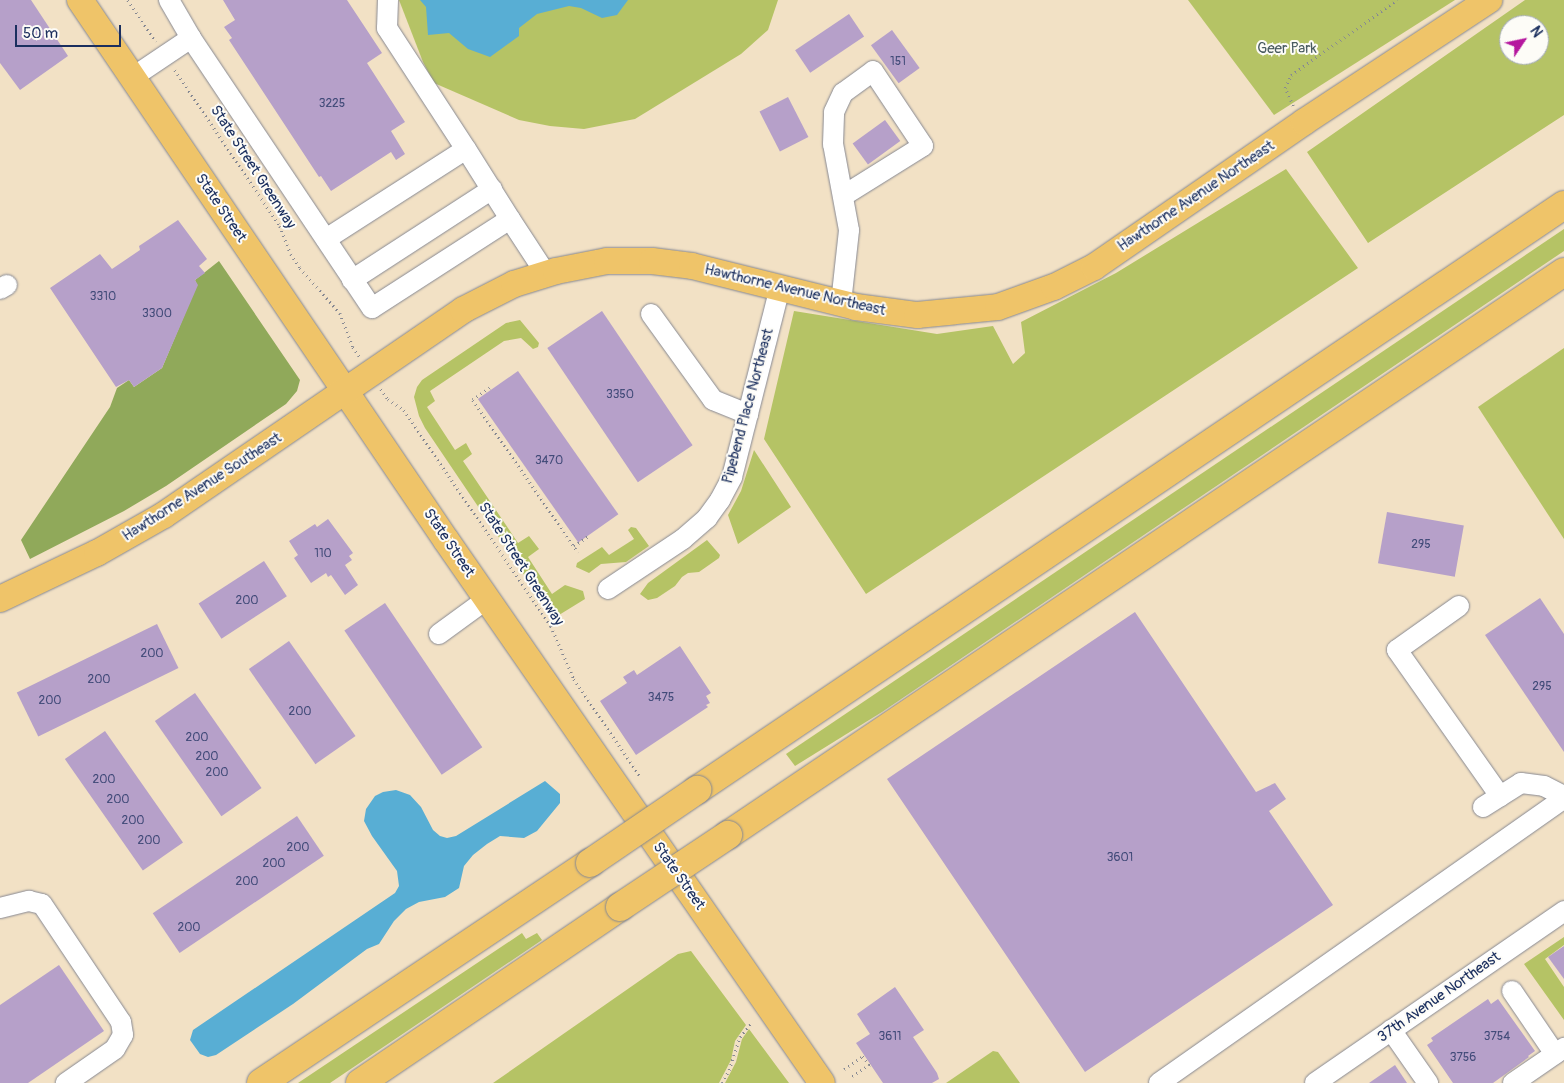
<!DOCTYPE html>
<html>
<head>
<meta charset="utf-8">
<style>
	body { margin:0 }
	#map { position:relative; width:1564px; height:1083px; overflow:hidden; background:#f2e1c5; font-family:Pangolin,sans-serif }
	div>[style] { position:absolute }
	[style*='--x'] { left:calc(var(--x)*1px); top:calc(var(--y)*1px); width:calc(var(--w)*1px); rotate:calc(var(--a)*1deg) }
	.green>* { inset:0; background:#b5c365 }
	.forest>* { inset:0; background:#90a95a }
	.water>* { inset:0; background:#58aed4 }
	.building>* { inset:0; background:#b6a0c9; transform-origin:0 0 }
	.path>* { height:2.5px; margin-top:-1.25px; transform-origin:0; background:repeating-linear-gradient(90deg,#868892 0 1px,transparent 0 5px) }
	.roads { filter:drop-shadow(0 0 1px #868892) drop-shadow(0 0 1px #868892) }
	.minor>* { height:20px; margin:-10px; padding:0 10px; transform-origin:10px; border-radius:10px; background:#fff }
	.major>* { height:26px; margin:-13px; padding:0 13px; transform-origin:13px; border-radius:13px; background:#efc469 }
	.highway>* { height:28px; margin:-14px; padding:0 14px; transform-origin:14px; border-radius:14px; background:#efc469 }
	.bridges { filter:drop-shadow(0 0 1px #868892) drop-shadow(0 0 1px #868892) }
	.highway-bridge>* { height:28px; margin:-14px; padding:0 14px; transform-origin:14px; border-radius:14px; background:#efc469 }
	span { translate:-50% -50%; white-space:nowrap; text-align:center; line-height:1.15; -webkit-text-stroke:4px #fdfcf7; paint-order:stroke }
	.number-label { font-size:12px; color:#424b79 }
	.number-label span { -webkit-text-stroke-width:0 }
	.park-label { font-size:15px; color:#495b60 }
	.street-label { font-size:15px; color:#1b2f5e }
	.north { position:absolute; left:1499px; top:15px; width:50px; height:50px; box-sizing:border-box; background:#fdfcf7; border:1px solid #a3aaba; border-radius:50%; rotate:56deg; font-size:14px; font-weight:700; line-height:20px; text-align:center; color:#1b2f5e }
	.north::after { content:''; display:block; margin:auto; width:18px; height:22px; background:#b5179e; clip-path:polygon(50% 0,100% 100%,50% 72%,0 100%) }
	.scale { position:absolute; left:15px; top:25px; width:106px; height:22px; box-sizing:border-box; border:2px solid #1b2f5e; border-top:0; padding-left:6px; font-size:15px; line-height:18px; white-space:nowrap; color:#1b2f5e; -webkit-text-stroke:4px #fdfcf7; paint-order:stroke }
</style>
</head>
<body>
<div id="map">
	<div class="green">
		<i style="clip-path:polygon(399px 0,778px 0,768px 30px,741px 54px,635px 119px,584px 129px,550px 126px,519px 120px,434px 83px,423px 62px)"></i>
		<i style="clip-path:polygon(1188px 0,1455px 0,1274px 115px)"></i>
		<i style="clip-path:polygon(evenodd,1525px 0,1564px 0,1564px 115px,1368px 243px,1307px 152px,1525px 0,1509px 25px,1539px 25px,1539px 55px,1509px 55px,1509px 25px)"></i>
		<i style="clip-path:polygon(1286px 169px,1358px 268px,866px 594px,764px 439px,794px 311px,937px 334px,993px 326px,1013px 364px,1025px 353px,1021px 322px,1116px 273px)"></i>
		<i style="clip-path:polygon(1564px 229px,1564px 251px,882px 712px,795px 766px,786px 754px)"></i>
		<i style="clip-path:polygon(520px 320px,539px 343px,538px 347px,533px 349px,521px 338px,504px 341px,430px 391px,435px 401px,427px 407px,455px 450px,466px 443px,472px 454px,463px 461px,518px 543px,529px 536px,539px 549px,528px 557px,552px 594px,565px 585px,583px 591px,585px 599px,559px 615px,552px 611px,525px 576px,425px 428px,419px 416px,414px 397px,417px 387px,422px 380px,506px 323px)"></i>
		<i style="clip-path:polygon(1564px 348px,1564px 539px,1478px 407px)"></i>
		<i style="clip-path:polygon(754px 450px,791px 507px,738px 544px,728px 515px,741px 491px)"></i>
		<i style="clip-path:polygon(631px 527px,636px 528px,649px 546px,626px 562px,601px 564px,589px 573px,576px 567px,577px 563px,602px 547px,609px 555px,634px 539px,628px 530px)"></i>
		<i style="clip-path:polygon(707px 540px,720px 555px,719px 558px,699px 572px,688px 573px,682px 577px,675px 586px,657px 598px,648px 600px,640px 594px,648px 583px)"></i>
		<i style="clip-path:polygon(522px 933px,526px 939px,537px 933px,542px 940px,330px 1083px,298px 1083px)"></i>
		<i style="clip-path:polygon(1564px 937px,1564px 945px,1545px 959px,1564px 987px,1564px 1020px,1524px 964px)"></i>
		<i style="clip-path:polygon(691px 951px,746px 1025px,735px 1041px,731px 1060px,719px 1083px,493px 1083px,678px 954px)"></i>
		<i style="clip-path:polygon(749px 1029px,789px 1083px,725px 1083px,736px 1062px,742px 1039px)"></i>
		<i style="clip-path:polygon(993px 1051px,998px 1052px,1020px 1083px,946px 1083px)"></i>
	</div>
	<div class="forest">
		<i style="clip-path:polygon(219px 261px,300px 380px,297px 391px,286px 404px,166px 486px,124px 511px,30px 559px,21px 540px,110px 407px,117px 388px,129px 380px,134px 387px,162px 368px,197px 285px,195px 280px)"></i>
	</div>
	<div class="water">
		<i style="clip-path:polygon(420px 0,628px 0,617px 15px,602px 18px,581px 8px,569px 6px,537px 14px,519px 28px,519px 36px,490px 57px,468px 49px,449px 33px,428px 35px,426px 7px)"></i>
		<i style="clip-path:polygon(545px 781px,560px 794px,560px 803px,537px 831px,524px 838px,500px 836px,487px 844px,473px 855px,464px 866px,459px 888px,445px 897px,419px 902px,406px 909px,394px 921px,379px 944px,367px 949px,293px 1004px,216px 1055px,208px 1057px,200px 1054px,190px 1040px,193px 1030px,395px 893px,399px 886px,397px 871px,372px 836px,364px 821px,366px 809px,375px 796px,383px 792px,396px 790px,410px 795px,421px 807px,433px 830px,440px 836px,447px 838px,456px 836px)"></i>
	</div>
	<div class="building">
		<i style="clip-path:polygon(0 0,31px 0,68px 56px,20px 90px,0 63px)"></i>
		<i style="clip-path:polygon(223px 0,347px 0,382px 53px,367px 63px,405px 122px,391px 131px,405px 154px,396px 160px,391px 152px,331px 191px,321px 176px,319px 177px,229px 40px,232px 38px,224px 27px,235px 20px)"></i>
		<i style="left:849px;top:14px;width:27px;height:65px;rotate:56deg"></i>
		<i style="left:892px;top:30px;width:47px;height:26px;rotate:54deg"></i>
		<i style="left:788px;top:97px;width:45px;height:32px;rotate:63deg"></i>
		<i style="left:885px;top:120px;width:26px;height:40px;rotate:54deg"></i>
		<i style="clip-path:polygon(178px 220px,207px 259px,199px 266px,205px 273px,195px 280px,198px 285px,162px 368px,134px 387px,129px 380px,116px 387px,50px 288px,100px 254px,112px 269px,140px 250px,139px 246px)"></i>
		<i style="left:602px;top:311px;width:162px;height:66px;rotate:56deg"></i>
		<i style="left:518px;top:371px;width:175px;height:49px;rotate:55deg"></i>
		<i style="left:1387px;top:512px;width:78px;height:52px;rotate:10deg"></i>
		<i style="clip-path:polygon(328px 519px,353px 553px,349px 556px,352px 560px,345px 565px,358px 585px,345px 595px,331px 575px,328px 577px,326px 573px,311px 583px,294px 558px,298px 555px,289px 541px,315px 524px,317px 527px)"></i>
		<i style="left:264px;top:561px;width:42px;height:78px;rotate:57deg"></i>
		<i style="clip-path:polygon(1540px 598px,1564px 634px,1564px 752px,1485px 635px)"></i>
		<i style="left:385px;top:603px;width:174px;height:49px;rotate:56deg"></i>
		<i style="clip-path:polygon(1135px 612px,1256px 792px,1275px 783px,1286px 799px,1269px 811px,1333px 905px,1085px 1072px,887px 779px)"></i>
		<i style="left:157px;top:624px;width:49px;height:156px;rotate:64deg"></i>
		<i style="left:289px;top:641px;width:116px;height:49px;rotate:55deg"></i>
		<i style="clip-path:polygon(680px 646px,711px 693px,706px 696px,710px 703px,706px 705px,708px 707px,636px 755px,600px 701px,627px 683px,623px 677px,634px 670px,637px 675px)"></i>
		<i style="left:195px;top:693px;width:116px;height:49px;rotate:55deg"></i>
		<i style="left:105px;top:731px;width:136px;height:49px;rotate:55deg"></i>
		<i style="left:297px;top:816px;width:48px;height:174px;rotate:56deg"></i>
		<i style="clip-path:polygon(1564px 946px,1564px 979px,1548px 957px)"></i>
		<i style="clip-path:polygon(59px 965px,104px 1031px,28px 1083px,0 1083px,0 1005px)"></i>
		<i style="clip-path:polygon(895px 987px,924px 1030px,913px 1037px,937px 1073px,939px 1079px,932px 1083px,883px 1083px,856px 1043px,870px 1034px,857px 1014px)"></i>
		<i style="clip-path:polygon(1488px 999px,1491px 1004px,1498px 999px,1535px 1051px,1528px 1056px,1529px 1057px,1493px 1083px,1453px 1083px,1427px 1045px,1433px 1041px,1431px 1038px)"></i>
		<i style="clip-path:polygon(1395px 1065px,1407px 1083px,1369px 1083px)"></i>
	</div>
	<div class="path">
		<i style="--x:128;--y:0;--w:50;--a:56.3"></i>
		<i style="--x:175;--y:70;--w:188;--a:56.1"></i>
		<i style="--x:280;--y:226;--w:30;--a:69"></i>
		<i style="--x:291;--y:254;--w:17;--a:57"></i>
		<i style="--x:300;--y:268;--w:60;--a:48.4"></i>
		<i style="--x:340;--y:313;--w:36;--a:69"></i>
		<i style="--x:353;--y:347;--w:12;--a:55"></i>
		<i style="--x:1293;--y:106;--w:20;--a:-114"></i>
		<i style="--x:1285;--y:88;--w:14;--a:-65"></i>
		<i style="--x:1291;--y:75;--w:130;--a:-35.3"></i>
		<i style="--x:490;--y:388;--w:21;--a:145"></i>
		<i style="--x:473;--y:400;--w:185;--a:55.4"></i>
		<i style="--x:381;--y:389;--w:12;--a:55"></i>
		<i style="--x:388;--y:399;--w:19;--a:35"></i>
		<i style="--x:404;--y:410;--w:215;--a:55.8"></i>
		<i style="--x:525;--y:588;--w:46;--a:55.6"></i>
		<i style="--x:551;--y:626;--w:58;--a:66.5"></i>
		<i style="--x:574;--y:679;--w:117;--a:55.8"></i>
		<i style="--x:574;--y:546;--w:19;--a:-35"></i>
		<i style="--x:844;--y:1069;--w:23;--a:-34"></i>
		<i style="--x:863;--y:1056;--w:11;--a:52"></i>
		<i style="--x:870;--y:1065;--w:24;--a:147"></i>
		<i style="--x:722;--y:1083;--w:15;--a:-62"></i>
		<i style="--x:729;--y:1070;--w:35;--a:-72"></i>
		<i style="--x:740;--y:1037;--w:19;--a:-51"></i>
	</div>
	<div class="roads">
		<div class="minor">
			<i style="--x:388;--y:0;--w:28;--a:92"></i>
			<i style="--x:387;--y:28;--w:145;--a:56.9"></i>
			<i style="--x:191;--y:38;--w:325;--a:56.2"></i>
			<i style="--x:372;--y:308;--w:164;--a:-32.8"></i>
			<i style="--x:510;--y:219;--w:66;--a:56.8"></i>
			<i style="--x:133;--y:77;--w:70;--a:-33.9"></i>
			<i style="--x:191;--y:38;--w:44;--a:-120.1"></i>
			<i style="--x:326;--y:239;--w:166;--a:-32.7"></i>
			<i style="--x:466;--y:149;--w:83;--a:57.8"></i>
			<i style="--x:352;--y:280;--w:167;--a:-33"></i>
			<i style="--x:0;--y:289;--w:8;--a:-30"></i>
			<i style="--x:841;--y:303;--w:73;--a:-83.7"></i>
			<i style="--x:849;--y:230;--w:87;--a:-100.5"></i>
			<i style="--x:833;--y:144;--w:32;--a:-88"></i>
			<i style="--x:834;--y:112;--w:21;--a:-65"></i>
			<i style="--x:843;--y:93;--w:37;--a:-36"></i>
			<i style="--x:873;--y:71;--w:90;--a:56.3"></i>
			<i style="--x:923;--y:146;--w:94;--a:148"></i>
			<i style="--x:651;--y:314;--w:106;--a:54.2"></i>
			<i style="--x:713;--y:400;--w:38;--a:22"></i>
			<i style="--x:608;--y:589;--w:90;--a:-33.7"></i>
			<i style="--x:683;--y:539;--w:32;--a:-41"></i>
			<i style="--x:707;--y:518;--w:22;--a:-54"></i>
			<i style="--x:720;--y:500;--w:26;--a:-62"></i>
			<i style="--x:732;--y:477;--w:196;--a:-75.8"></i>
			<i style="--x:1459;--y:606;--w:76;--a:144.6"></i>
			<i style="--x:1397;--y:650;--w:179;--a:54.8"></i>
			<i style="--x:439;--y:634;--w:59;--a:-36.1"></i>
			<i style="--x:1483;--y:807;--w:45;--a:-32.3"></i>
			<i style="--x:1521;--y:783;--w:23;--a:7"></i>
			<i style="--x:1544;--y:786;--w:22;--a:27"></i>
			<i style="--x:0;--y:908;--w:30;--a:-14"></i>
			<i style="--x:29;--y:901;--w:13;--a:13"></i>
			<i style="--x:42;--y:904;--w:142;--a:56.2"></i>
			<i style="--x:121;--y:1022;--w:13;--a:81"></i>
			<i style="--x:123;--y:1035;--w:16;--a:120"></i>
			<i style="--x:115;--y:1049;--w:60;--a:145.2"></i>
			<i style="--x:1512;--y:991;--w:76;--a:55.7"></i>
			<i style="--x:1391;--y:1030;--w:65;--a:55.1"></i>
			<i style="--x:1159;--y:1083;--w:495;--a:-35.1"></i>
			<i style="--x:1315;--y:1083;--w:303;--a:-34.6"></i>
			<i style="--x:1513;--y:1083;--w:62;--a:-34.5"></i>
		</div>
		<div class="major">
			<i style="--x:80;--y:0;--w:652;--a:55.87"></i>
			<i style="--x:446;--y:540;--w:660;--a:55.3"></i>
			<i style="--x:0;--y:599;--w:107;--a:-25.4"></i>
			<i style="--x:97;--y:553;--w:77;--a:-29.6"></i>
			<i style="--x:164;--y:515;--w:363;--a:-34.4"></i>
			<i style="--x:463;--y:310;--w:57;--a:-27"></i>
			<i style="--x:514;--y:284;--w:44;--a:-17.2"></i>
			<i style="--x:556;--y:271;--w:52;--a:-11.1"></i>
			<i style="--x:607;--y:261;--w:45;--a:0"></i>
			<i style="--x:652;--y:261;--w:40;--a:7.1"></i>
			<i style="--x:692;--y:266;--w:169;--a:14"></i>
			<i style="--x:856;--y:307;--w:62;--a:7.5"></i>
			<i style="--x:917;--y:315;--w:81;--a:-5.6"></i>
			<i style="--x:998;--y:307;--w:59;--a:-19.7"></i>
			<i style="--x:1054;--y:287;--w:45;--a:-26.6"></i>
			<i style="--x:1094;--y:267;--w:255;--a:-34.6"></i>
			<i style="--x:1304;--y:122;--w:222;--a:-33.4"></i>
		</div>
		<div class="highway">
			<i style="--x:697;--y:790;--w:1046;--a:-34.01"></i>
			<i style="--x:728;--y:835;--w:1008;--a:-33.96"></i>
			<i style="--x:261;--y:1083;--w:396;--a:-33.8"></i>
			<i style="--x:360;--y:1083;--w:314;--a:-34.1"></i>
		</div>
	</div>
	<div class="bridges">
		<div class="highway-bridge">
			<i style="--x:590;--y:863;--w:130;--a:-34.3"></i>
			<i style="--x:620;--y:907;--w:130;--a:-33.7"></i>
		</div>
	</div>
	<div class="number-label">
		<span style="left:898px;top:62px">151</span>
		<span style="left:332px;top:104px">3225</span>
		<span style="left:103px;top:297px">3310</span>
		<span style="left:157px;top:314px">3300</span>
		<span style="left:620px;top:395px">3350</span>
		<span style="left:549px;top:461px">3470</span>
		<span style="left:1421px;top:545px">295</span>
		<span style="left:323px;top:554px">110</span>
		<span style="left:247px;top:601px">200</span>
		<span style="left:152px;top:654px">200</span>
		<span style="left:99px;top:680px">200</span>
		<span style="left:1542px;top:687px">295</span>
		<span style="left:661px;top:698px">3475</span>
		<span style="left:50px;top:701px">200</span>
		<span style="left:300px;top:712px">200</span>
		<span style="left:197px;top:738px">200</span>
		<span style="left:207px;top:757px">200</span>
		<span style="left:217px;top:773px">200</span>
		<span style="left:104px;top:780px">200</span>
		<span style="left:118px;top:800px">200</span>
		<span style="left:133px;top:821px">200</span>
		<span style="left:149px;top:841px">200</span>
		<span style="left:298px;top:848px">200</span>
		<span style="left:1120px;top:858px">3601</span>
		<span style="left:274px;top:864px">200</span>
		<span style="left:247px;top:882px">200</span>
		<span style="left:189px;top:928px">200</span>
		<span style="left:890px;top:1037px">3611</span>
		<span style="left:1497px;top:1037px">3754</span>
		<span style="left:1463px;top:1058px">3756</span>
	</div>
	<div class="park-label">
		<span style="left:1287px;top:49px">Geer Park</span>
	</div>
	<div class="street-label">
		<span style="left:253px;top:167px;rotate:57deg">State Street Greenway</span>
		<span style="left:1196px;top:196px;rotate:-34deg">Hawthorne Avenue Northeast</span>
		<span style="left:221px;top:208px;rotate:56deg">State Street</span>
		<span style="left:795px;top:290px;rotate:13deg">Hawthorne Avenue Northeast</span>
		<span style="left:748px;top:406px;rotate:-75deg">Pipebend Place Northeast</span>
		<span style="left:202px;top:487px;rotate:-33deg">Hawthorne Avenue Southeast</span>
		<span style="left:449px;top:543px;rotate:56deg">State Street</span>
		<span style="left:521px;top:564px;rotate:57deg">State Street Greenway</span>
		<span style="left:679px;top:876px;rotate:55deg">State Street</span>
		<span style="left:1439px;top:997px;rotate:-35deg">37th Avenue Northeast</span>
	</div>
	<div class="north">N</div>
	<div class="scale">50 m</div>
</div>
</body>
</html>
